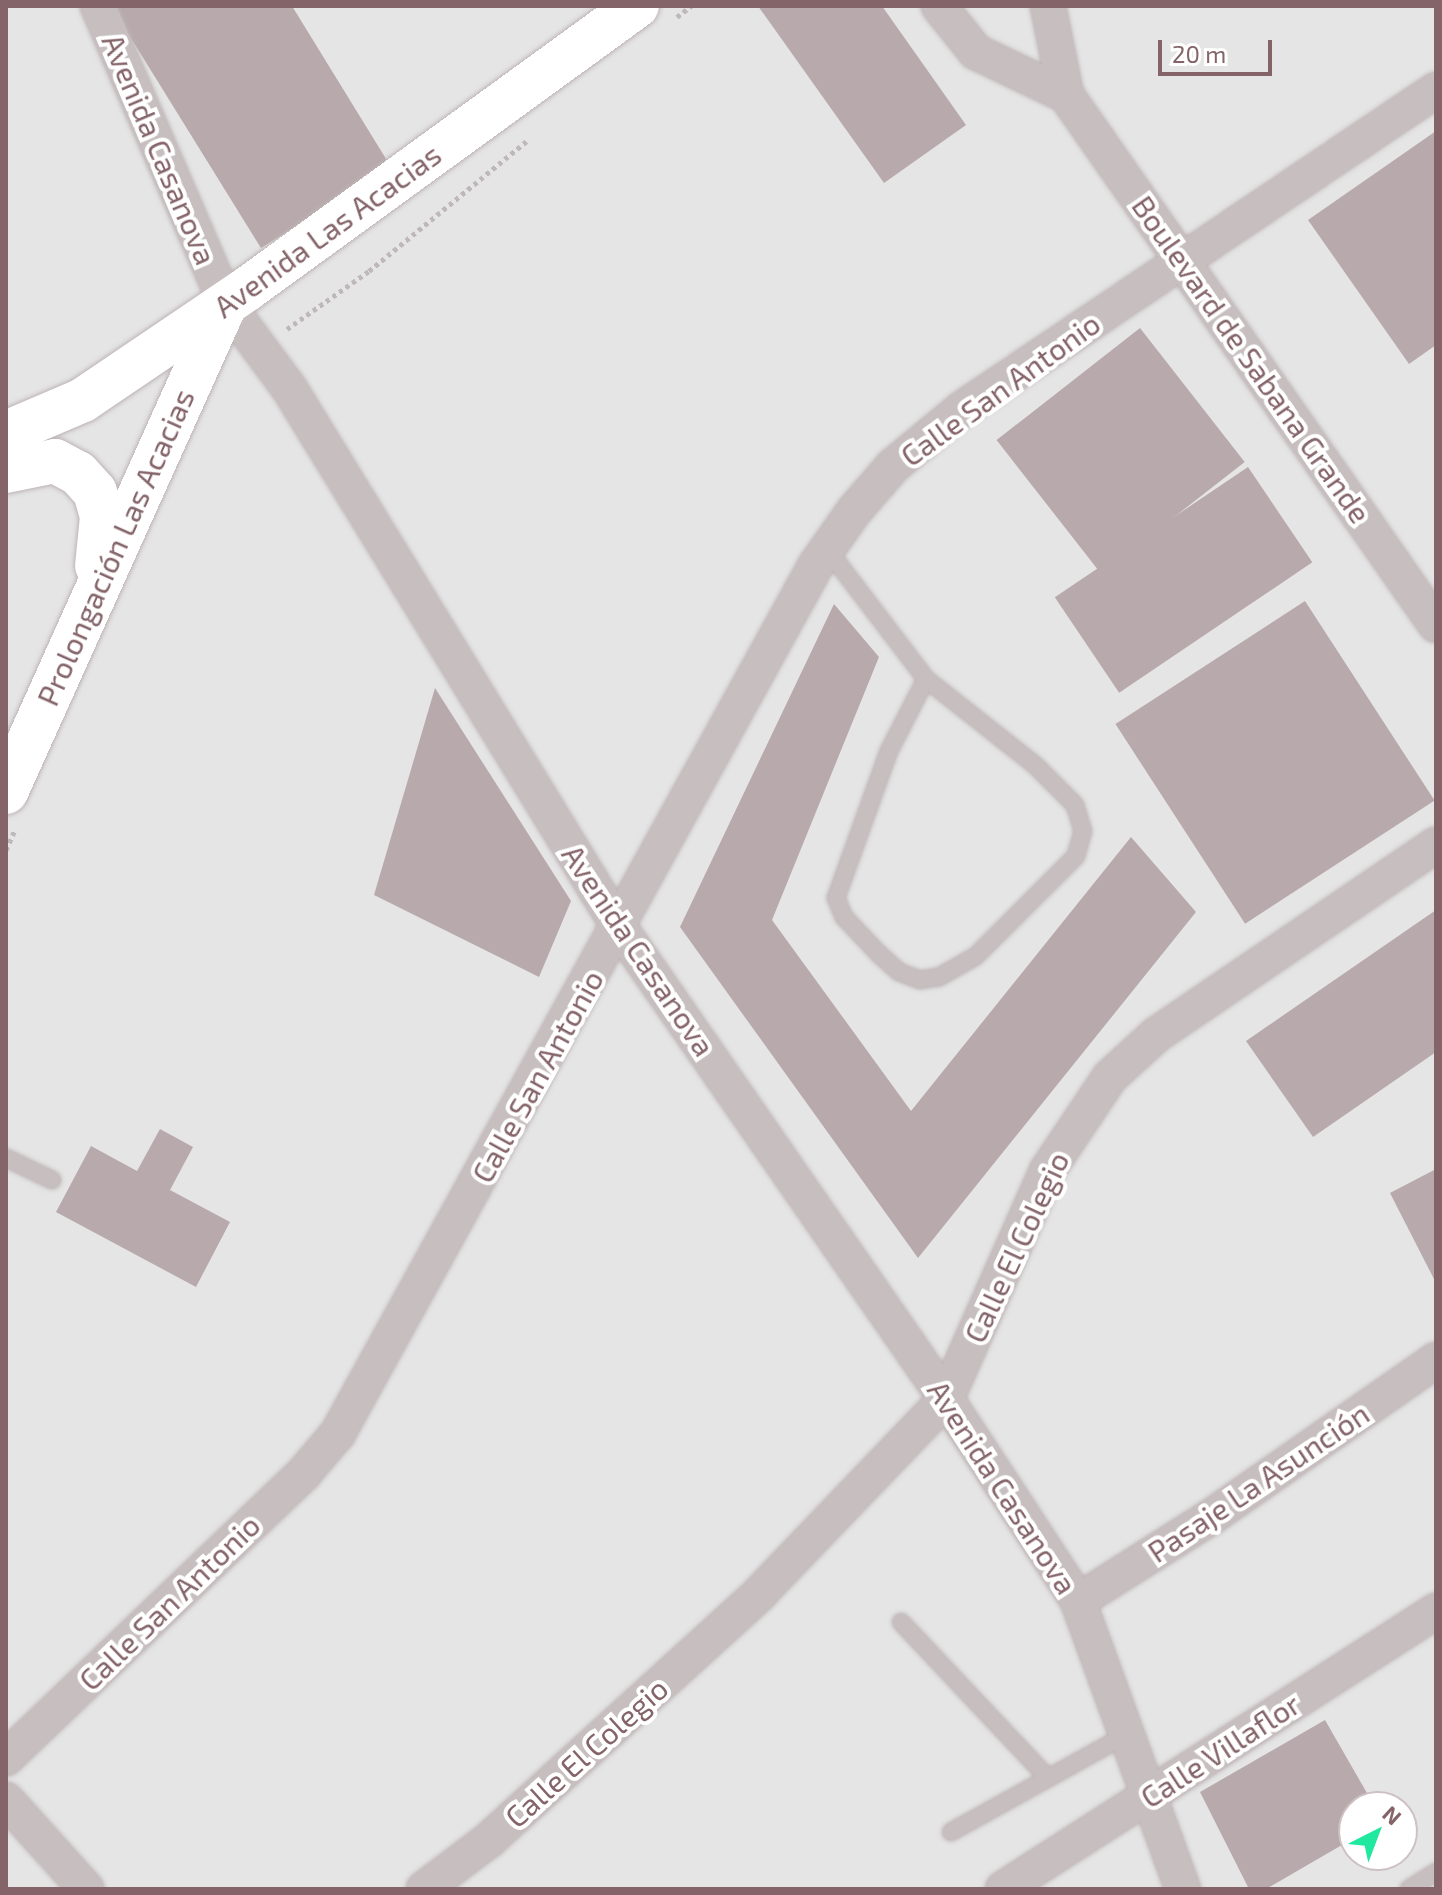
<!DOCTYPE html>
<html>
<head>
<meta charset="utf-8">
<style>
	body { margin:0 }
	#map { position:relative; width:1442px; height:1895px; overflow:hidden; background:#f2f4f6; font-family:"Exo 2",sans-serif }
	div>[style] { position:absolute }
	[style*='--x'] { left:calc(var(--x)*1px); top:calc(var(--y)*1px); width:calc(var(--w)*1px); rotate:calc(var(--a)*1deg) }
	.built>* { inset:0; background:#e5e5e6 }
	.building>* { inset:0; background:#b8a9ac; transform-origin:0 0 }
	.path>* { height:5px; margin-top:-2.5px; transform-origin:0; background:repeating-linear-gradient(90deg,#beb8b9 0 4px,transparent 0 8px) }
	.roads { filter:drop-shadow(0 0 2px #bdb3b4) drop-shadow(0 0 2px #bdb3b4) }
	.lane>* { height:16px; margin:-8px; padding:0 8px; transform-origin:8px; border-radius:8px; background:#c7bec0 }
	.street>* { height:34px; margin:-17px; padding:0 17px; transform-origin:17px; border-radius:17px; background:#c7bec0 }
	.secondary>* { height:44px; margin:-22px; padding:0 22px; transform-origin:22px; border-radius:22px; background:#fff }
	span { translate:-50% -50%; white-space:nowrap; text-align:center; line-height:1.15; -webkit-text-stroke:8px #fff; paint-order:stroke }
	.street-label { font-size:30px; color:#846469 }
	.frame { position:absolute; inset:0; border:8px solid #846469; pointer-events:none }
	.north { position:absolute; left:1338px; top:1791px; width:80px; height:80px; box-sizing:border-box; background:#fff; border:2px solid #cec1c3; border-radius:50%; rotate:42deg; font-size:22px; font-weight:700; line-height:32px; text-align:center; color:#846469 }
	.north::after { content:''; display:block; margin:auto; width:28px; height:36px; background:#20e89e; clip-path:polygon(50% 0,100% 100%,50% 72%,0 100%) }
	.scale { position:absolute; left:1158px; top:40px; width:114px; height:36px; box-sizing:border-box; border:4px solid #846469; border-top:0; padding-left:10px; font-size:24px; line-height:28px; white-space:nowrap; color:#846469; -webkit-text-stroke:6px #fff; paint-order:stroke }
</style>
</head>
<body>
<div id="map">
	<div class="built">
		<i style="clip-path:polygon(evenodd,6px 6px,1436px 6px,1436px 1889px,6px 1889px,6px 6px,1354px 1807px,1402px 1807px,1402px 1855px,1354px 1855px,1354px 1807px)"></i>
	</div>
	<div class="building">
		<i style="clip-path:polygon(111px 6px,292px 6px,391px 167px,261px 248px)"></i>
		<i style="clip-path:polygon(758px 6px,882px 6px,966px 125px,884px 183px)"></i>
		<i style="clip-path:polygon(1436px 131px,1436px 345px,1409px 364px,1308px 220px)"></i>
		<i style="left:1140px;top:328px;width:170px;height:182px;rotate:52deg"></i>
		<i style="left:1248px;top:467px;width:115px;height:233px;rotate:56deg"></i>
		<i style="left:1305px;top:601px;width:238px;height:226px;rotate:57deg"></i>
		<i style="clip-path:polygon(834px 604px,879px 657px,772px 920px,911px 1111px,1131px 837px,1196px 912px,918px 1258px,680px 927px)"></i>
		<i style="clip-path:polygon(435px 688px,571px 901px,539px 977px,374px 895px)"></i>
		<i style="clip-path:polygon(1436px 910px,1436px 1052px,1313px 1137px,1246px 1041px)"></i>
		<i style="clip-path:polygon(160px 1129px,193px 1147px,170px 1190px,230px 1222px,196px 1287px,56px 1212px,91px 1146px,137px 1171px)"></i>
		<i style="clip-path:polygon(1436px 1169px,1436px 1283px,1390px 1193px)"></i>
		<i style="clip-path:polygon(1325px 1720px,1375px 1807px,1354px 1807px,1354px 1838px,1266px 1889px,1249px 1889px,1200px 1792px)"></i>
	</div>
	<div class="path">
		<i style="--x:677;--y:17;--w:18;--a:-38"></i>
		<i style="--x:287;--y:329;--w:100;--a:-35.3"></i>
		<i style="--x:369;--y:271;--w:206;--a:-39.5"></i>
		<i style="--x:6;--y:850;--w:20;--a:-66"></i>
	</div>
	<div class="roads">
		<div class="lane">
			<i style="--x:827;--y:549;--w:163;--a:52.7"></i>
			<i style="--x:926;--y:679;--w:140;--a:38.3"></i>
			<i style="--x:1036;--y:766;--w:55;--a:45"></i>
			<i style="--x:1075;--y:805;--w:27;--a:73"></i>
			<i style="--x:1083;--y:831;--w:26;--a:106"></i>
			<i style="--x:1076;--y:856;--w:141;--a:135"></i>
			<i style="--x:976;--y:956;--w:43;--a:150.4"></i>
			<i style="--x:939;--y:977;--w:19;--a:171"></i>
			<i style="--x:920;--y:980;--w:22;--a:-159"></i>
			<i style="--x:899;--y:972;--w:28;--a:-138"></i>
			<i style="--x:878;--y:953;--w:50;--a:-133.4"></i>
			<i style="--x:844;--y:917;--w:21;--a:-113"></i>
			<i style="--x:836;--y:898;--w:156;--a:-70.2"></i>
			<i style="--x:889;--y:751;--w:81;--a:-62.8"></i>
			<i style="--x:6;--y:1158;--w:51;--a:25.6"></i>
			<i style="--x:901;--y:1622;--w:214;--a:46.7"></i>
			<i style="--x:951;--y:1832;--w:202;--a:-29"></i>
			<i style="--x:1409;--y:1889;--w:32;--a:-32"></i>
		</div>
		<div class="street">
			<i style="--x:98;--y:6;--w:323;--a:66.7"></i>
			<i style="--x:226;--y:303;--w:106;--a:53.5"></i>
			<i style="--x:289;--y:388;--w:632;--a:58.52"></i>
			<i style="--x:619;--y:927;--w:574;--a:55.29"></i>
			<i style="--x:946;--y:1399;--w:241;--a:56.8"></i>
			<i style="--x:1078;--y:1601;--w:307;--a:70"></i>
			<i style="--x:939;--y:6;--w:59;--a:51.2"></i>
			<i style="--x:976;--y:52;--w:100;--a:25.5"></i>
			<i style="--x:1048;--y:6;--w:91;--a:78.6"></i>
			<i style="--x:1066;--y:95;--w:646;--a:55.08"></i>
			<i style="--x:1078;--y:1601;--w:157;--a:-32.3"></i>
			<i style="--x:1211;--y:1517;--w:274;--a:-34.9"></i>
			<i style="--x:6;--y:1758;--w:412;--a:-43.7"></i>
			<i style="--x:304;--y:1473;--w:52;--a:-49.6"></i>
			<i style="--x:338;--y:1433;--w:991;--a:-61.16"></i>
			<i style="--x:816;--y:565;--w:66;--a:-54.9"></i>
			<i style="--x:854;--y:511;--w:60;--a:-49.1"></i>
			<i style="--x:893;--y:466;--w:89;--a:-39.6"></i>
			<i style="--x:962;--y:409;--w:571;--a:-33.94"></i>
			<i style="--x:6;--y:1800;--w:120;--a:48"></i>
			<i style="--x:424;--y:1889;--w:81;--a:-37"></i>
			<i style="--x:489;--y:1840;--w:367;--a:-42.3"></i>
			<i style="--x:760;--y:1593;--w:269;--a:-46.2"></i>
			<i style="--x:946;--y:1399;--w:249;--a:-66.1"></i>
			<i style="--x:1047;--y:1171;--w:113;--a:-56.2"></i>
			<i style="--x:1110;--y:1077;--w:62;--a:-42.4"></i>
			<i style="--x:1156;--y:1035;--w:338;--a:-34.2"></i>
			<i style="--x:1003;--y:1889;--w:515;--a:-32.7"></i>
		</div>
		<div class="secondary">
			<i style="--x:6;--y:433;--w:84;--a:-23.2"></i>
			<i style="--x:83;--y:400;--w:198;--a:-34.1"></i>
			<i style="--x:247;--y:289;--w:482;--a:-36"></i>
			<i style="--x:6;--y:471;--w:50;--a:-11.5"></i>
			<i style="--x:55;--y:461;--w:26;--a:28"></i>
			<i style="--x:78;--y:473;--w:25;--a:48"></i>
			<i style="--x:95;--y:492;--w:26;--a:74"></i>
			<i style="--x:102;--y:517;--w:49;--a:95.8"></i>
			<i style="--x:6;--y:792;--w:534;--a:-65.79"></i>
		</div>
	</div>
	<div class="street-label">
		<span style="left:160px;top:149px;rotate:67deg">Avenida Casanova</span>
		<span style="left:327px;top:230px;rotate:-36deg">Avenida Las Acacias</span>
		<span style="left:1252px;top:359px;rotate:55deg">Boulevard de Sabana Grande</span>
		<span style="left:1000px;top:389px;rotate:-36deg">Calle San Antonio</span>
		<span style="left:115px;top:547px;rotate:-66deg">Prolongación Las Acacias</span>
		<span style="left:639px;top:950px;rotate:56deg">Avenida Casanova</span>
		<span style="left:537px;top:1076px;rotate:-61deg">Calle San Antonio</span>
		<span style="left:1016px;top:1247px;rotate:-65deg">Calle El Colegio</span>
		<span style="left:1258px;top:1482px;rotate:-34deg">Pasaje La Asunción</span>
		<span style="left:1003px;top:1487px;rotate:57deg">Avenida Casanova</span>
		<span style="left:169px;top:1602px;rotate:-44deg">Calle San Antonio</span>
		<span style="left:1220px;top:1750px;rotate:-33deg">Calle Villaflor</span>
		<span style="left:586px;top:1752px;rotate:-42deg">Calle El Colegio</span>
	</div>
	<div class="frame"></div>
	<div class="north">N</div>
	<div class="scale">20 m</div>
</div>
</body>
</html>
